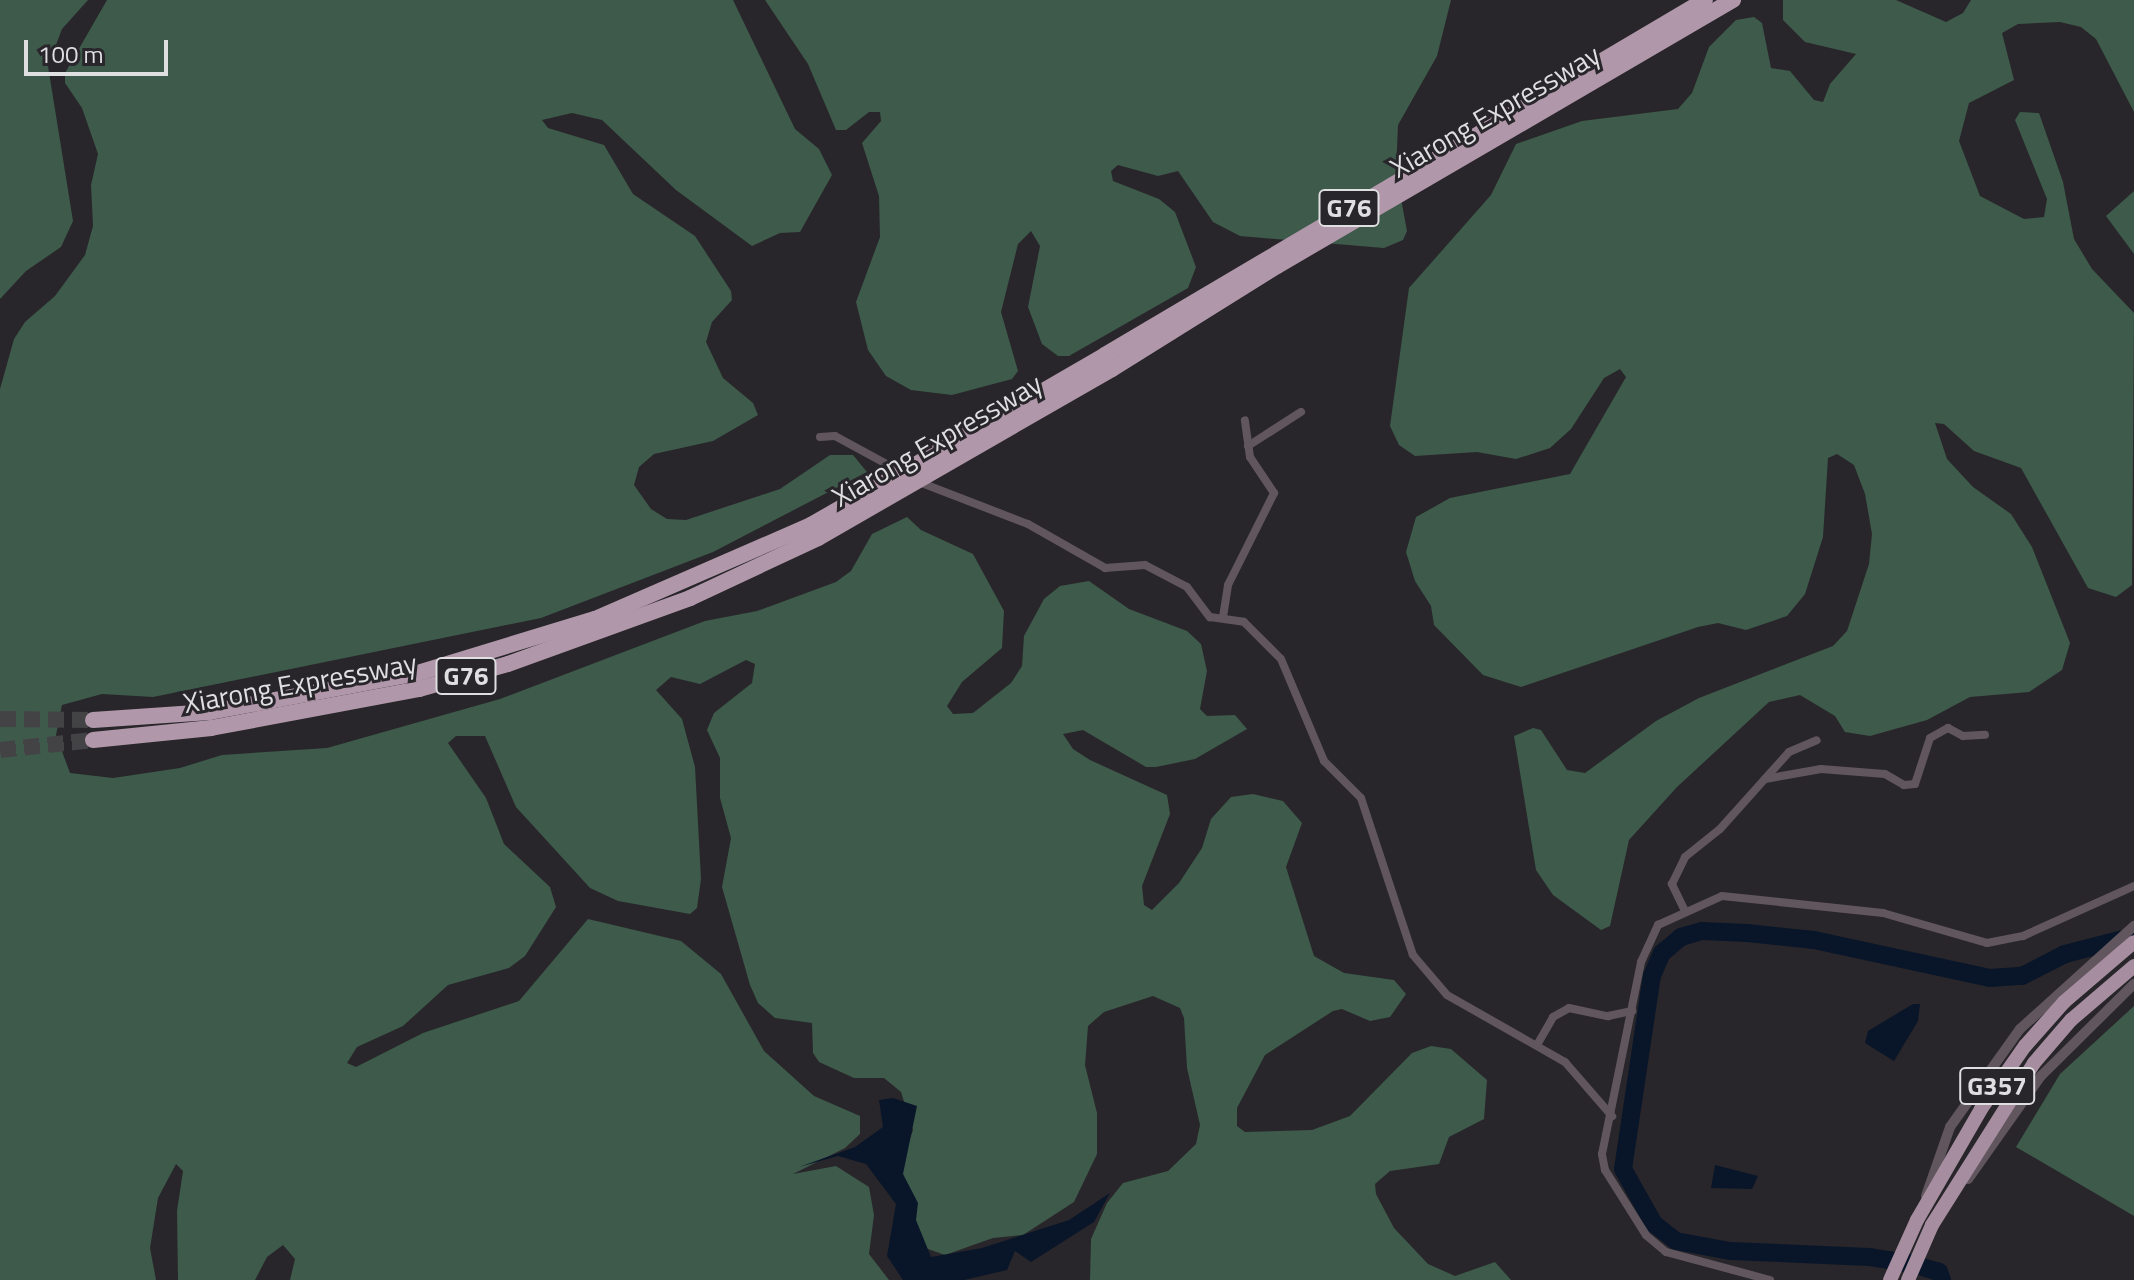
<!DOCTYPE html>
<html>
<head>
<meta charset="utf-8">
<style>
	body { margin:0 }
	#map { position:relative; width:2134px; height:1280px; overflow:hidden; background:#28262a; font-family:"Titillium Web",sans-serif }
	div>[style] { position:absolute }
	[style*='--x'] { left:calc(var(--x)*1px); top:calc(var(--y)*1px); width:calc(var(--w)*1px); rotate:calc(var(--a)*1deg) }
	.forest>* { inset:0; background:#3d5a4b }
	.water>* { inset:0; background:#091629 }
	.river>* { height:18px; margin:-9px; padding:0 9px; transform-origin:9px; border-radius:9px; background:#091629 }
	.motorway-tunnel>* { height:16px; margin-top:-8px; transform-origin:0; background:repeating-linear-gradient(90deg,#434245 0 16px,transparent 0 24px) }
	.minor>* { height:8px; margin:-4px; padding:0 4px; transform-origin:4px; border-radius:4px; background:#61565e }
	.tertiary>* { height:10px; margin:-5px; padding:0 5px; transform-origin:5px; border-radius:5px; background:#61565e }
	.trunk>* { height:14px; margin:-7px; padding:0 7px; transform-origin:7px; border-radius:7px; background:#a68ea0 }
	.motorway>* { height:16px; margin:-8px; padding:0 8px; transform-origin:8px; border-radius:8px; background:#b197aa }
	.motorway-bridge>* { height:16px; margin:-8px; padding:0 8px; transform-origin:8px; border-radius:8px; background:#b197aa }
	span { translate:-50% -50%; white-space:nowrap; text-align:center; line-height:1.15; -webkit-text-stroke:6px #28262a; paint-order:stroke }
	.shield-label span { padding:2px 6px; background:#28262a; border:2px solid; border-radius:6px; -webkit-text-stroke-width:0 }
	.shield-label { font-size:26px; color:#dfdee1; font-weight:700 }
	.street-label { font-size:28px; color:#dfdee1 }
	.scale { position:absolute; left:24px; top:40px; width:144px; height:36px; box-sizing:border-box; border:4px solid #dfdee1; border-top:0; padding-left:10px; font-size:24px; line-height:28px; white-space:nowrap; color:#dfdee1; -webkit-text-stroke:6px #28262a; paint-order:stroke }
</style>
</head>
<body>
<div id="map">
	<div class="forest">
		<i style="clip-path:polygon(0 0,88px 0,62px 29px,48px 66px,73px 221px,61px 247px,26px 271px,0 299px)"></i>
		<i style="clip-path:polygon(107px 0,733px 0,795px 129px,819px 149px,832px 175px,800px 232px,780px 233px,752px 246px,676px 190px,602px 120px,572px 113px,542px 120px,548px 128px,604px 145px,633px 194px,695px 236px,731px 291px,732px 300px,712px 322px,706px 342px,723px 378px,753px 403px,758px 415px,713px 441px,654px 454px,639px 467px,634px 485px,651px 509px,667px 519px,686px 520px,780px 489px,830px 455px,853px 455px,867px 472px,713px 552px,541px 618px,153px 697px,102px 694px,62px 705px,56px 735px,70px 773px,113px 778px,180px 768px,222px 755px,327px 748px,500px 699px,705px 621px,757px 611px,836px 582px,851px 571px,872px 534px,907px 517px,921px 530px,973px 554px,1004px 611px,1002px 648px,962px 682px,947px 706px,953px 714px,973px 713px,1011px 683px,1022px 666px,1024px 636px,1044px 599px,1060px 586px,1089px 581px,1129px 609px,1187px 631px,1201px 644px,1207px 671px,1200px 709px,1207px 716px,1235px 715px,1247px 729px,1195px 759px,1156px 767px,1146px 767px,1083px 730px,1063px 734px,1073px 749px,1090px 760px,1167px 795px,1170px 814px,1142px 886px,1144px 905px,1152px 910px,1179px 883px,1202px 848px,1211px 819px,1231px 797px,1253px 794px,1283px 801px,1302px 823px,1286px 867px,1314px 956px,1344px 973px,1394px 980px,1406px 994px,1390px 1017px,1370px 1021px,1342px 1009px,1333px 1011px,1265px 1055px,1237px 1108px,1237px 1126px,1245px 1132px,1312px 1130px,1350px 1116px,1412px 1053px,1431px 1046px,1451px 1049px,1487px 1080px,1484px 1119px,1449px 1137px,1439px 1164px,1390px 1171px,1375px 1184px,1376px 1194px,1394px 1228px,1428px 1264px,1455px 1276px,1495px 1262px,1511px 1280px,1090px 1280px,1091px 1239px,1107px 1203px,1123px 1183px,1168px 1171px,1196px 1144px,1200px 1125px,1187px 1068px,1184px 1018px,1180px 1008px,1153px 996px,1104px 1012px,1088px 1026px,1085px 1065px,1097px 1113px,1097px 1154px,1074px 1202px,1023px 1235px,993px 1238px,945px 1255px,917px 1245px,900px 1168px,913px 1130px,901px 1092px,884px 1078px,854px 1078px,819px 1062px,813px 1053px,812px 1023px,775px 1018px,758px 1003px,750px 985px,722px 887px,731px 838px,720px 798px,720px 758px,707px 730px,714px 713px,752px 683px,755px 664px,746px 660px,700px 684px,671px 677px,656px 690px,682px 719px,695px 767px,701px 879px,697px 908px,690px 914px,618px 901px,590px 888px,516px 807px,485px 736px,456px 736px,448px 743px,486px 798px,504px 844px,550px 887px,556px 907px,525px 956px,509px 968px,448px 985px,403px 1026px,357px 1047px,347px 1063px,356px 1067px,423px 1033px,519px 1001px,588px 919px,681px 941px,721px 974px,764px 1051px,814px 1096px,860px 1116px,860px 1134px,845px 1148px,793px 1174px,836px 1166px,869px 1187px,874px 1215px,869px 1254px,889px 1280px,290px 1280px,295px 1259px,283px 1245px,267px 1257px,255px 1280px,178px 1280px,177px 1211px,183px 1171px,176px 1164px,158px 1198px,150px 1248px,156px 1280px,0 1280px,0 389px,14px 339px,25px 322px,55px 296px,85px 255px,93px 226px,91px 185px,98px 154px,82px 108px,65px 83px,65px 73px)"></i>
		<i style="clip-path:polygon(765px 0,1451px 0,1437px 56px,1398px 125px,1396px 172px,1407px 231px,1403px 240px,1384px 248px,1240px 236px,1213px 222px,1178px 171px,1158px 176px,1118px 165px,1111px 171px,1113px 181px,1159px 199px,1175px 212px,1196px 267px,1188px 288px,1069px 356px,1058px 356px,1042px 344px,1028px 307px,1040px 246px,1031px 231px,1018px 244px,1001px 312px,1018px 371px,1012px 379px,952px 395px,911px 390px,886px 376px,868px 350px,856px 302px,880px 237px,879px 196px,862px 143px,881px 121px,880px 112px,869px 112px,846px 130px,836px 130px,808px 64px)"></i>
		<i style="clip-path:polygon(1783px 0,1896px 0,1946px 22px,1963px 13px,1971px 0,2134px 0,2134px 112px,2096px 39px,2081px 27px,2060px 22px,2018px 24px,2002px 33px,2014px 80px,1969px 103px,1959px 141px,1980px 196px,2024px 219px,2044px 217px,2047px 199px,2015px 120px,2020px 112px,2039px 113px,2063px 182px,2074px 239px,2092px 269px,2134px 313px,2132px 585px,2116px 597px,2088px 588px,2021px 468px,1974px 451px,1944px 424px,1935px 423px,1947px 459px,1973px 487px,2011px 514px,2032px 547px,2070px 643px,2062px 670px,2029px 692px,1970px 697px,1927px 720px,1870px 736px,1845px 732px,1835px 716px,1800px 695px,1769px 702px,1677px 787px,1629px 840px,1610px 926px,1601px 930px,1553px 895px,1536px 870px,1514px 736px,1533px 728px,1541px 730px,1567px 770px,1585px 773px,1656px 721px,1699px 698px,1833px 646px,1847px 631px,1869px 564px,1872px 534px,1865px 494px,1854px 465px,1837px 454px,1828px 458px,1823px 537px,1805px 594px,1787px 616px,1746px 630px,1718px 623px,1698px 627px,1521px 687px,1483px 675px,1434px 625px,1431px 606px,1415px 581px,1406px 552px,1416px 517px,1450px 498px,1570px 474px,1626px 377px,1620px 369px,1604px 378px,1571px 429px,1550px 448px,1516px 459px,1477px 452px,1415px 456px,1399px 445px,1390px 426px,1409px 288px,1491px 195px,1516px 144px,1582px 121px,1678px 109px,1692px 93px,1709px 47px,1736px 20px,1754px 17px,1762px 23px,1771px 68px,1790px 71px,1814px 100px,1823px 102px,1830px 84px,1856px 54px,1805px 42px,1783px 20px)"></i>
		<i style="clip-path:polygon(2134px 191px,2134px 254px,2106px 216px)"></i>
		<i style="clip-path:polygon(2134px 1006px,2134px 1216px,2016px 1147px,2060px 1074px)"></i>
	</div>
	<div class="water">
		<i style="clip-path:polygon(1913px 1004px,1920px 1004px,1918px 1021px,1894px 1061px,1865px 1043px,1868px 1031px)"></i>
		<i style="clip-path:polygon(893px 1098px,917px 1106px,903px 1174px,918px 1203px,916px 1220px,931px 1257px,982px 1248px,1069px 1220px,1110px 1193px,1094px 1222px,1031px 1262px,1015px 1251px,1007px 1270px,964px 1280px,903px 1280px,887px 1256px,896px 1204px,866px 1164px,838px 1156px,799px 1167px,855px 1147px,883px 1127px,879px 1100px)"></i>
		<i style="clip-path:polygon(1715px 1165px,1758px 1176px,1752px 1189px,1711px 1188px)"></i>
	</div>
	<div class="river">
		<i style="--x:1942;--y:1280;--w:9;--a:-111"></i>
		<i style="--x:1939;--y:1272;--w:27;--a:-163"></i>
		<i style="--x:1913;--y:1264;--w:45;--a:-171"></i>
		<i style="--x:1869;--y:1257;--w:139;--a:-177.5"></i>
		<i style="--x:1730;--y:1251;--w:55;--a:-169.5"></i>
		<i style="--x:1676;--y:1241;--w:28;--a:-142"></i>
		<i style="--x:1654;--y:1224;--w:63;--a:-119.4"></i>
		<i style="--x:1623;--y:1169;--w:195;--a:-81.5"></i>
		<i style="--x:1652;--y:976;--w:25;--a:-67"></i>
		<i style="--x:1662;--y:953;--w:25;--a:-40"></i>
		<i style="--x:1681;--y:937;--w:22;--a:-16"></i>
		<i style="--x:1702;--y:931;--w:45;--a:2.5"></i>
		<i style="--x:1747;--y:933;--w:67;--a:6"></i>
		<i style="--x:1814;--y:940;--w:180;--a:12.2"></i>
		<i style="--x:1990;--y:978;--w:32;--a:-4"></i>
		<i style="--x:2022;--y:976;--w:48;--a:-27.1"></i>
		<i style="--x:2065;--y:954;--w:68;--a:-14.4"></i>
	</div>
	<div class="motorway-tunnel">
		<i style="--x:0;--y:719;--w:93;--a:0.6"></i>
		<i style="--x:0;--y:750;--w:94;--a:-6.1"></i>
	</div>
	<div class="minor">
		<i style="--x:820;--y:437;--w:15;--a:-4"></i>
		<i style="--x:835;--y:436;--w:77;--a:28.6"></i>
		<i style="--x:1248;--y:446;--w:63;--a:-32.7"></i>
		<i style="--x:919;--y:482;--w:117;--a:21.1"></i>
		<i style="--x:1028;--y:524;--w:89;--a:29.7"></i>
		<i style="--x:1105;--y:568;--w:40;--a:-4.3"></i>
		<i style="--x:1145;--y:565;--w:47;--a:27.6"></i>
		<i style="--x:1187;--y:587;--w:38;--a:53"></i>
		<i style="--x:1210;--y:617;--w:34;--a:8"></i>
		<i style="--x:1244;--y:622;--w:52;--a:45"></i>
		<i style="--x:1281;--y:659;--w:111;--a:67.1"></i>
		<i style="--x:1324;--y:761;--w:52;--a:45"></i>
		<i style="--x:1361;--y:798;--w:165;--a:71.7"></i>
		<i style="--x:1413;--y:955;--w:52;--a:49.6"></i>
		<i style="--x:1447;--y:995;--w:136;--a:29.6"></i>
		<i style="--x:1565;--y:1062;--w:72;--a:49"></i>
		<i style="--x:1223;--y:617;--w:32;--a:-81"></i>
		<i style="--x:1228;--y:585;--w:103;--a:-63.4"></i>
		<i style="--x:1274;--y:493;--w:43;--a:-123.7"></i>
		<i style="--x:1250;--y:457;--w:37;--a:-98"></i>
		<i style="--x:1765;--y:779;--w:57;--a:-10.1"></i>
		<i style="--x:1821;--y:769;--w:64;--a:4.5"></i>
		<i style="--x:1885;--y:774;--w:22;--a:30"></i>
		<i style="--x:1904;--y:785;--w:11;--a:-5"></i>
		<i style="--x:1915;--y:784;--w:48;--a:-71.9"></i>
		<i style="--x:1930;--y:738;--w:21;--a:-29"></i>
		<i style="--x:1948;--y:728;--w:17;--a:28"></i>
		<i style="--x:1963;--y:736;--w:22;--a:-3"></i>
		<i style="--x:1684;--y:909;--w:28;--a:-116"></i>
		<i style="--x:1672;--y:884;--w:30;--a:-64"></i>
		<i style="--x:1685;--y:857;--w:45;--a:-38.7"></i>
		<i style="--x:1720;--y:829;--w:103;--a:-48.1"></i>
		<i style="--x:1789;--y:752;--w:30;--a:-23"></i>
		<i style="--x:1537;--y:1045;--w:32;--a:-60"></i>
		<i style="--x:1553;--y:1017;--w:18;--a:-29"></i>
		<i style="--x:1569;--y:1008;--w:40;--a:12"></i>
		<i style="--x:1608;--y:1016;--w:25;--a:-12"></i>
		<i style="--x:1770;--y:1280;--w:108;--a:-164.9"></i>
		<i style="--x:1666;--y:1252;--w:26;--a:-140"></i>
		<i style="--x:1646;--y:1235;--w:77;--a:-122.2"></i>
		<i style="--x:1605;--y:1170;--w:16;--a:-101"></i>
		<i style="--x:1602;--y:1154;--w:196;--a:-78.5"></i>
		<i style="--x:1641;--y:962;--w:41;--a:-65.3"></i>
		<i style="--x:1658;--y:925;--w:70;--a:-24.4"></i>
		<i style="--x:1722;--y:896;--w:162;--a:6"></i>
		<i style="--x:1883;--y:913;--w:108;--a:16.1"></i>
		<i style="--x:1987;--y:943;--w:37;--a:-11"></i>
		<i style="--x:2023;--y:936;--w:122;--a:-24.2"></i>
	</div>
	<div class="tertiary">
		<i style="--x:1968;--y:1179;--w:126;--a:-54.7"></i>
		<i style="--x:2041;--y:1076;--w:131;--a:-44.7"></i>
		<i style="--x:1926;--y:1196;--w:73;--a:-70.8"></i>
		<i style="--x:1950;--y:1127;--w:120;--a:-54.5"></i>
		<i style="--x:2020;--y:1029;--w:154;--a:-42.1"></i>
	</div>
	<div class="trunk">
		<i style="--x:1890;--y:1280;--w:66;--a:-65.8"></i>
		<i style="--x:1917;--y:1220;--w:128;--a:-60"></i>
		<i style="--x:1981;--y:1109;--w:77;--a:-55.1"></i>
		<i style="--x:2025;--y:1046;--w:59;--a:-48.4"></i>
		<i style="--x:2064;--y:1002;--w:92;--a:-40.6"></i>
		<i style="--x:1908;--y:1280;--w:60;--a:-66.4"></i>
		<i style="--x:1932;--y:1225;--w:191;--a:-57.8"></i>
		<i style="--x:2034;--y:1063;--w:57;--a:-49.3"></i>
		<i style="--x:2071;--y:1020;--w:83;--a:-40.6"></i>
	</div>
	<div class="motorway">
		<i style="--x:1105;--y:355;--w:697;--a:-30.61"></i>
		<i style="--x:1112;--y:369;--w:195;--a:-32"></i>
		<i style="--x:1277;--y:266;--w:528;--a:-30.26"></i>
		<i style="--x:93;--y:720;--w:117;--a:-3.9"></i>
		<i style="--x:210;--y:712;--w:212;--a:-10.6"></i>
		<i style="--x:418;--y:673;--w:185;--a:-17"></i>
		<i style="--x:595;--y:619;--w:236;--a:-23.5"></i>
		<i style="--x:93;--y:740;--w:119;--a:-5.8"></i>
		<i style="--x:211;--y:728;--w:212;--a:-10.6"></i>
		<i style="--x:419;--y:689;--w:92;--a:-15.7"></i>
		<i style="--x:508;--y:664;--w:194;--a:-19.9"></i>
		<i style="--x:690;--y:598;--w:141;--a:-25.1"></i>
	</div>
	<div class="motorway-bridge">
		<i style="--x:811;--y:525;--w:340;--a:-30"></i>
		<i style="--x:818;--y:538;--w:339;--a:-29.9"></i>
	</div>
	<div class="shield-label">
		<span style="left:1349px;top:208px">G76</span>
		<span style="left:466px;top:676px">G76</span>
		<span style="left:1997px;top:1086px">G357</span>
	</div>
	<div class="street-label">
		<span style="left:1495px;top:111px;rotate:-30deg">Xiarong Expressway</span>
		<span style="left:937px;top:440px;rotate:-30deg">Xiarong Expressway</span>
		<span style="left:300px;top:683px;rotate:-10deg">Xiarong Expressway</span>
	</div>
	<div class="scale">100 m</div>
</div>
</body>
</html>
